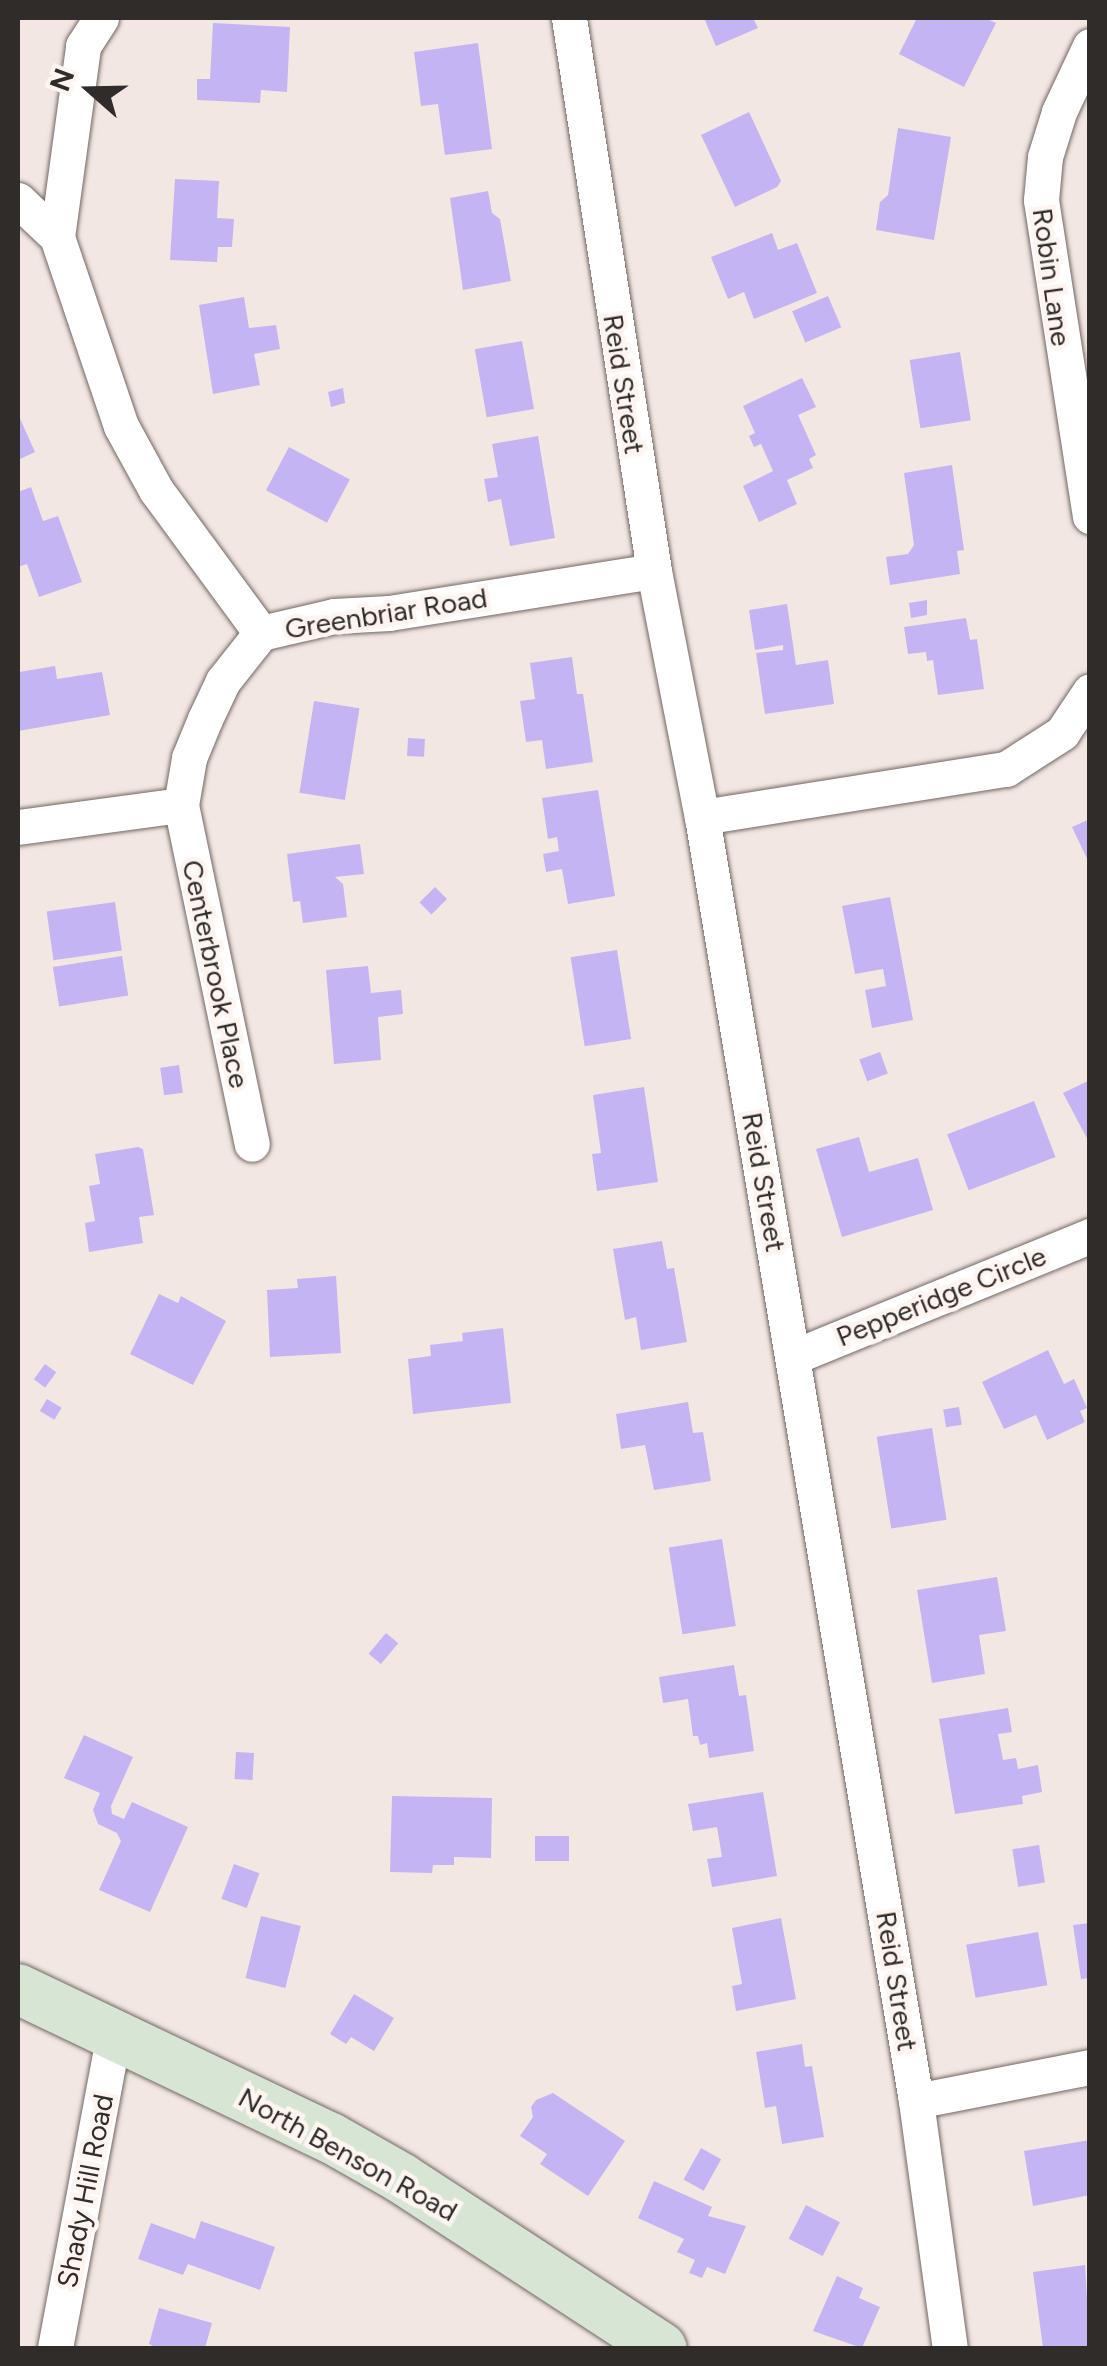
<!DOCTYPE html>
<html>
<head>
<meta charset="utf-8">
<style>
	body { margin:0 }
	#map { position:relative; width:1107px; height:2366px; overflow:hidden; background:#f3e7e2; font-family:Figtree,sans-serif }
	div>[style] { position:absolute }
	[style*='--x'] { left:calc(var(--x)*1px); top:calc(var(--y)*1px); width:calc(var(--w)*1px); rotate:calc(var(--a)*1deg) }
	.building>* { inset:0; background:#c5b4f4; transform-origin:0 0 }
	.roads { filter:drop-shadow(0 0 2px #716763) drop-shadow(0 0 2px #716763) }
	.street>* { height:35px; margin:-17.5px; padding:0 17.5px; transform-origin:17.5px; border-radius:17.5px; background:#fff }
	.secondary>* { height:50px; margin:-25px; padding:0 25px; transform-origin:25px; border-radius:25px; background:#d7e5d4 }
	span { translate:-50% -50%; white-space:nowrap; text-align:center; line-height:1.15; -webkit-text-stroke:9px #fef5f1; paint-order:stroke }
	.street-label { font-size:28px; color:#302c2a }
	.frame { position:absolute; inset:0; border:20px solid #302c2a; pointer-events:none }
	.north { position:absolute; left:40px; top:40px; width:100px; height:100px; -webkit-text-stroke:8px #fef5f1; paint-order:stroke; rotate:290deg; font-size:28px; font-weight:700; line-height:40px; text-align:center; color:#302c2a }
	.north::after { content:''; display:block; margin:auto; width:35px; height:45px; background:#302c2a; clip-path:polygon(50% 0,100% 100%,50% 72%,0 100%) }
</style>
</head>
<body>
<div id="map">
	<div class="building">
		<i style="clip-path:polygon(704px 18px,753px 18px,758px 28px,716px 46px)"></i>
		<i style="clip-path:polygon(917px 18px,985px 18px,996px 23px,964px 87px,899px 54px)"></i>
		<i style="clip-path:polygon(213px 23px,290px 27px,287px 92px,261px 90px,260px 103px,197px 100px,197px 79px,210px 79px)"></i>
		<i style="clip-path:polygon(478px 43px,492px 149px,445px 155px,438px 104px,421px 106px,414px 52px)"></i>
		<i style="clip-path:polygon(749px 112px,781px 181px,777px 187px,735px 207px,701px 135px)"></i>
		<i style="clip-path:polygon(898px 128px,951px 137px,934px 240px,876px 230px,880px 202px,888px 195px)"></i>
		<i style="clip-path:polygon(175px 179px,219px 181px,217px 218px,234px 219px,232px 247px,218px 247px,217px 262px,170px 260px)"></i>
		<i style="clip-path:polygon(488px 191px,492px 213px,500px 219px,511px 281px,463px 290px,450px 198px)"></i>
		<i style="clip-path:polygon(772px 233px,778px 250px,797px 243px,817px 293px,754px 319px,744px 292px,728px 299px,711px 257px)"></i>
		<i style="left:828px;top:296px;width:34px;height:39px;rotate:67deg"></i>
		<i style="clip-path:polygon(244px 297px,249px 328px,276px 325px,280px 349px,254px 354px,260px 385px,213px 394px,199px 305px)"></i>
		<i style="left:522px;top:341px;width:69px;height:48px;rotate:80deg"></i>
		<i style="left:960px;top:352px;width:69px;height:51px;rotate:81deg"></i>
		<i style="clip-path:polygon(802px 378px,816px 407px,798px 415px,816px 455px,809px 459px,813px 468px,787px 480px,797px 504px,759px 522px,743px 486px,773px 471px,761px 444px,754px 447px,749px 436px,755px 433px,743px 406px)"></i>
		<i style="clip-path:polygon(343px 388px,345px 403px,331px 407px,328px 392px)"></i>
		<i style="clip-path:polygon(18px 414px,35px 452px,18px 460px)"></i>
		<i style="clip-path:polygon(538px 436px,555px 538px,510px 546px,501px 499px,488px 502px,484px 479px,498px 477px,492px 444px)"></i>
		<i style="left:289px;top:447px;width:69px;height:49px;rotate:28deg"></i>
		<i style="clip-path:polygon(952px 465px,964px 550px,957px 551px,960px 574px,890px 585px,886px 557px,908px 554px,914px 545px,904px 473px)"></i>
		<i style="clip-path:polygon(31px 487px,43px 521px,58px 516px,82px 582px,39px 597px,27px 564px,18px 567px,18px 492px)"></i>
		<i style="clip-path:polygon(927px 600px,927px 615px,911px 618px,909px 603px)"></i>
		<i style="clip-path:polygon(787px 604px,796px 665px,828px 660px,834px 704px,765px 714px,756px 653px,783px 650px,783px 645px,755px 650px,749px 610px)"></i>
		<i style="clip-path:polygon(966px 618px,970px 640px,977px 639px,984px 689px,938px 695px,933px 660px,927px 661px,926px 652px,908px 654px,904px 627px)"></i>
		<i style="clip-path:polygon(572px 657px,577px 694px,583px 694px,593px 762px,546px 769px,542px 740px,526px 742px,520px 701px,535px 699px,530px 663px)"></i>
		<i style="clip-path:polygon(55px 666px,57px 679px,102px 672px,110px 715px,18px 731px,19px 672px)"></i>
		<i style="left:314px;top:701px;width:46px;height:93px;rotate:9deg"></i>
		<i style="left:408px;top:738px;width:17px;height:18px;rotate:3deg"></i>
		<i style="clip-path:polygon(598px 790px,615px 896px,568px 904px,562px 869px,546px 872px,543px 854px,559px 851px,557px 837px,548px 839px,542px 798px)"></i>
		<i style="clip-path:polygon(1090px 819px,1090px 865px,1072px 827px)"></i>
		<i style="clip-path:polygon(360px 844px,364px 874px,335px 877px,343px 884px,347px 917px,303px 923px,300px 901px,293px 902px,287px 854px)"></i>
		<i style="left:435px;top:887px;width:17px;height:22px;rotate:45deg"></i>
		<i style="clip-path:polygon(890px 897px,913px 1020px,872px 1028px,865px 990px,886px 986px,883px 969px,855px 974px,842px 906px)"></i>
		<i style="left:115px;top:902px;width:49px;height:69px;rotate:82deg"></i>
		<i style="left:617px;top:950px;width:90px;height:47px;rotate:81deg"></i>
		<i style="left:122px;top:956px;width:40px;height:70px;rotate:81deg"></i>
		<i style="clip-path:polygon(368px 966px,371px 993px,401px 990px,403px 1014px,378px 1017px,381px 1060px,334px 1064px,326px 970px)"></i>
		<i style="left:880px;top:1052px;width:23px;height:22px;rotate:70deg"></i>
		<i style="left:179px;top:1065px;width:28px;height:19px;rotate:82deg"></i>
		<i style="clip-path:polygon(1090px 1080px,1090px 1144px,1063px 1093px)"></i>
		<i style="clip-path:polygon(644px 1087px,658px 1182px,597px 1191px,592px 1154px,601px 1153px,593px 1095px)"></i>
		<i style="left:1034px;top:1101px;width:60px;height:93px;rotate:69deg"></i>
		<i style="clip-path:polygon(859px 1137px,869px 1172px,918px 1158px,933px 1210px,842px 1237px,816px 1149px)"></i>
		<i style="clip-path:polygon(138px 1147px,143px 1149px,154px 1215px,139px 1217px,143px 1243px,89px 1252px,85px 1223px,95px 1221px,89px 1186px,100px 1184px,95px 1154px)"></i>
		<i style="clip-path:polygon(662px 1241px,667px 1269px,674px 1268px,687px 1342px,641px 1350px,636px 1317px,625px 1320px,613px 1249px)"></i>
		<i style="clip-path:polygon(336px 1276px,341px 1353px,270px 1357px,267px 1290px,298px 1288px,297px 1279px)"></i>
		<i style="clip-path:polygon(159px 1294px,178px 1303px,181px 1296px,226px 1321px,193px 1385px,130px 1354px)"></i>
		<i style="clip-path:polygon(503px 1328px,511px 1403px,413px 1414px,408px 1359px,431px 1356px,430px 1345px,463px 1341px,462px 1333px)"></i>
		<i style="clip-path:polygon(1048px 1350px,1064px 1384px,1074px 1379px,1087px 1408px,1080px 1411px,1085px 1422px,1047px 1440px,1036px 1415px,1004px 1429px,982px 1382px)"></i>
		<i style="left:45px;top:1364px;width:14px;height:19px;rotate:36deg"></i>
		<i style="left:47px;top:1399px;width:17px;height:14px;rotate:31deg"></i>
		<i style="clip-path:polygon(688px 1402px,693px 1433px,703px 1432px,711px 1481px,654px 1490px,645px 1445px,621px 1449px,616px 1414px)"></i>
		<i style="left:959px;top:1407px;width:18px;height:16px;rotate:81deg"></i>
		<i style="left:932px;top:1428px;width:93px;height:56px;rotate:81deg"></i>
		<i style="left:722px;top:1539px;width:88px;height:54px;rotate:81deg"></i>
		<i style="clip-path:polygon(997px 1577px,1006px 1631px,979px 1635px,985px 1674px,932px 1683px,917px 1590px)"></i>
		<i style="left:386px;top:1633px;width:16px;height:27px;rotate:40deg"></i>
		<i style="clip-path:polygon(734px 1665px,739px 1696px,746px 1695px,754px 1751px,709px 1758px,707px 1743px,700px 1745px,698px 1736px,693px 1736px,688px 1699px,663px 1703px,659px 1677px)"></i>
		<i style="clip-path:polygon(1008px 1708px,1012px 1732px,998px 1734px,1003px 1760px,1016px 1758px,1018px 1769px,1038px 1765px,1042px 1792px,1022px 1796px,1023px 1804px,955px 1814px,939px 1719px)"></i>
		<i style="clip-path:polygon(84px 1735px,133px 1757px,111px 1806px,112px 1814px,124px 1819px,132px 1802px,188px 1827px,150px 1912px,99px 1890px,121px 1841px,117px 1833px,98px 1824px,93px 1810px,100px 1793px,64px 1778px)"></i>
		<i style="left:236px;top:1752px;width:18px;height:27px;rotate:3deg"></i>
		<i style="clip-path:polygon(763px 1792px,777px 1876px,712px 1887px,707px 1859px,722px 1857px,717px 1827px,693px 1831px,688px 1804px)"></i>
		<i style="clip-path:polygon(392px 1796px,492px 1798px,491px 1858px,454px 1857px,454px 1865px,433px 1865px,432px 1873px,390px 1872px)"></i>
		<i style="left:535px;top:1836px;width:34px;height:25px"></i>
		<i style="left:1039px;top:1845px;width:38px;height:27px;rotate:81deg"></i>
		<i style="left:234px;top:1864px;width:27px;height:37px;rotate:20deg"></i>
		<i style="left:261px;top:1916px;width:41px;height:64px;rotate:14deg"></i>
		<i style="clip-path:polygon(781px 1918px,796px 1999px,736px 2011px,732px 1986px,742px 1984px,732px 1928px)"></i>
		<i style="clip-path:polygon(1090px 1923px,1090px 1978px,1081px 1979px,1073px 1925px)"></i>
		<i style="left:1038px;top:1932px;width:54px;height:73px;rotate:80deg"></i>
		<i style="clip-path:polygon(354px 1994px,394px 2018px,374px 2051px,351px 2037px,346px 2044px,330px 2034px)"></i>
		<i style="clip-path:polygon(802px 2044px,805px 2067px,812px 2066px,824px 2137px,782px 2144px,776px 2106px,765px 2108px,756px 2052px)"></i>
		<i style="clip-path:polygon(553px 2093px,625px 2141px,588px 2196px,540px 2164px,547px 2154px,520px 2136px,533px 2117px,531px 2107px,536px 2100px)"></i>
		<i style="clip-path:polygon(1090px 2140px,1090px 2195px,1033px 2206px,1024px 2151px)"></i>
		<i style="left:701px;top:2148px;width:23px;height:36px;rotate:29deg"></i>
		<i style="clip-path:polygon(654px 2181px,712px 2207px,708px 2216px,746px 2226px,725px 2274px,707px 2267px,702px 2278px,689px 2273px,695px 2260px,677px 2252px,684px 2239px,638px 2218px)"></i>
		<i style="left:806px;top:2205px;width:38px;height:38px;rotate:27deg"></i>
		<i style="clip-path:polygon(201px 2221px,275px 2247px,260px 2290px,188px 2264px,183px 2275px,138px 2259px,151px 2223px,195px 2239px)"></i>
		<i style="clip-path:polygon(1085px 2265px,1090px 2348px,1043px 2348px,1033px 2272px)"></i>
		<i style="clip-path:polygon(837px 2276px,863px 2288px,859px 2298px,880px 2307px,862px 2348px,813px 2331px)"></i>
		<i style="clip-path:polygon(159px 2308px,212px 2323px,205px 2348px,157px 2348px,149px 2344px)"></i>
	</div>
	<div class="roads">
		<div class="street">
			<i style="--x:569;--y:18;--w:559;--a:81.26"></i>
			<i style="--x:654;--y:571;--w:251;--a:79"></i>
			<i style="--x:702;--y:817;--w:1302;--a:80.54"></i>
			<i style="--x:916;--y:2101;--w:249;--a:82.2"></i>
			<i style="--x:1090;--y:46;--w:73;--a:115.2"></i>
			<i style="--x:1059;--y:112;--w:47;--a:107.3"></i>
			<i style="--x:1045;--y:157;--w:43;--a:95.3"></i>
			<i style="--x:1041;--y:200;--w:320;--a:81.2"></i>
			<i style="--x:18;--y:200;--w:54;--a:43.5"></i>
			<i style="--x:57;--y:237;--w:200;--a:71.3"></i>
			<i style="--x:121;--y:426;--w:73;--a:61.3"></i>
			<i style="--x:156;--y:490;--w:177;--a:53.7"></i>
			<i style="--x:57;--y:237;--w:193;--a:-82.2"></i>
			<i style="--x:83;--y:46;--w:33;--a:-57"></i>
			<i style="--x:261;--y:633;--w:75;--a:-13.1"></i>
			<i style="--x:334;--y:616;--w:55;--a:-3.1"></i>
			<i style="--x:389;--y:613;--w:268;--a:-9"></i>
			<i style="--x:181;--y:805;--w:346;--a:78.2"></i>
			<i style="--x:702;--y:817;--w:308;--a:-9"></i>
			<i style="--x:1006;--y:769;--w:67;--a:-32.7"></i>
			<i style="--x:1062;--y:733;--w:50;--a:-56.3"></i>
			<i style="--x:18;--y:827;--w:164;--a:-7.7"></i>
			<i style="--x:181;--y:805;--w:48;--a:-80.3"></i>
			<i style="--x:189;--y:758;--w:42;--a:-67.7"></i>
			<i style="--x:205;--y:719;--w:42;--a:-64.7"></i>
			<i style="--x:223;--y:681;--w:61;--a:-51.6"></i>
			<i style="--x:793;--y:1357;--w:321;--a:-22.2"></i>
			<i style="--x:916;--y:2101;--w:177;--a:-11.1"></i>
			<i style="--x:55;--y:2348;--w:320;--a:-79.4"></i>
		</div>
		<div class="secondary">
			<i style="--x:18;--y:1989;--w:347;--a:25.5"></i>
			<i style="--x:331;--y:2138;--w:81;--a:29.7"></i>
			<i style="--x:401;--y:2178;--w:311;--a:33.1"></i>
		</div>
	</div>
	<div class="street-label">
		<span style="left:1052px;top:277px;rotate:82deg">Robin Lane</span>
		<span style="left:624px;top:384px;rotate:81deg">Reid Street</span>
		<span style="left:386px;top:613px;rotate:-9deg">Greenbriar Road</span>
		<span style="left:216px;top:974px;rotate:78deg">Centerbrook Place</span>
		<span style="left:764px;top:1182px;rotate:80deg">Reid Street</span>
		<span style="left:941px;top:1296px;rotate:-22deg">Pepperidge Circle</span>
		<span style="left:897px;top:1981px;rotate:81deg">Reid Street</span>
		<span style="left:348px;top:2154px;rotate:29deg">North Benson Road</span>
		<span style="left:85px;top:2191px;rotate:-79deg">Shady Hill Road</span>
	</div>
	<div class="frame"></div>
	<div class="north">N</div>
</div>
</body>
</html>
